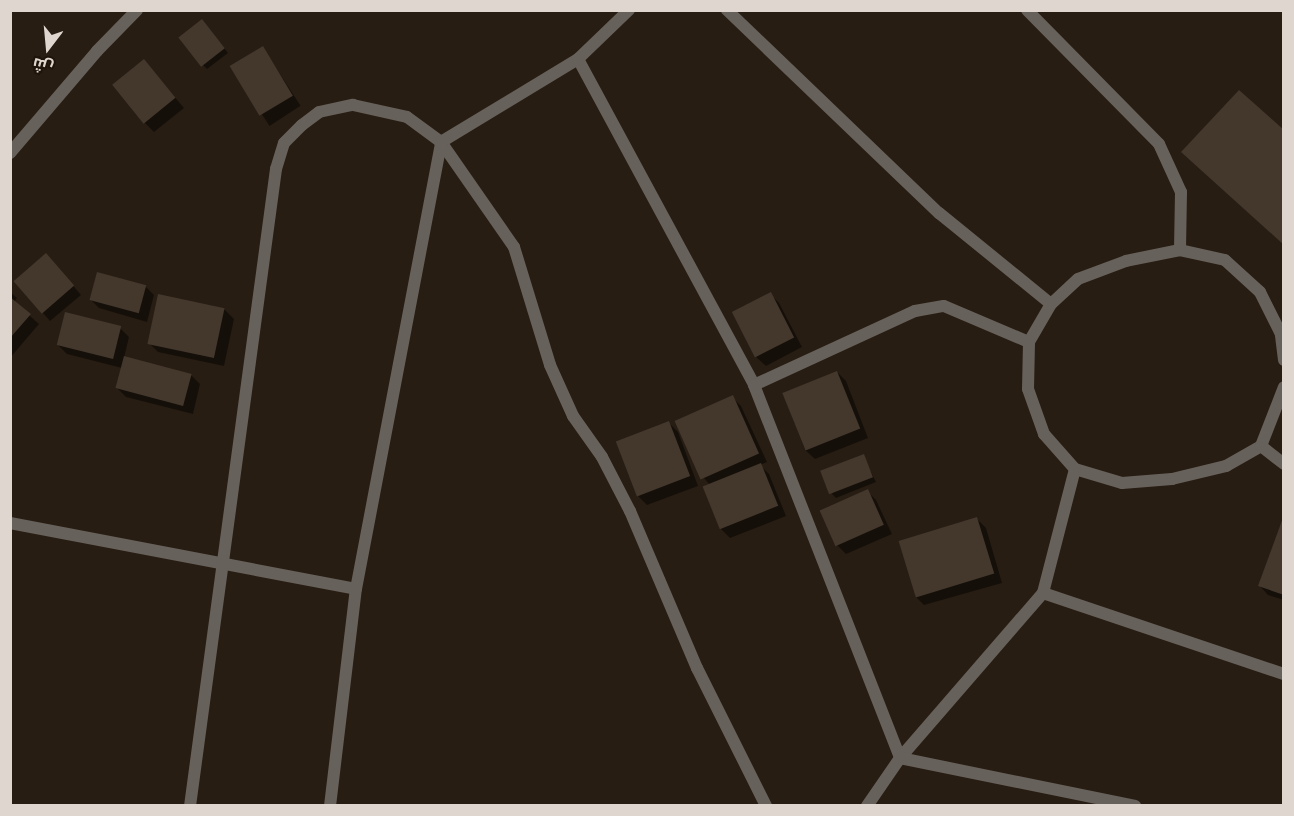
<!DOCTYPE html>
<html>
<head>
<meta charset="utf-8">
<style>
	body { margin:0 }
	#map { position:relative; width:1294px; height:816px; overflow:hidden; background:#281d13; font-family:"Roboto Condensed",Cairo,sans-serif }
	div>[style] { position:absolute }
	[style*='--x'] { left:calc(var(--x)*1px); top:calc(var(--y)*1px); width:calc(var(--w)*1px); rotate:calc(var(--a)*1deg) }
	.shadow>* { inset:0; background:#0007; transform-origin:0 0 }
	.building>* { inset:0; background:#44382d; transform-origin:0 0 }
	.minor>* { height:12px; margin:-6px; padding:0 6px; transform-origin:6px; border-radius:6px; background:#67615c }
	span { translate:-50% -50%; white-space:nowrap; text-align:center; line-height:1.15; -webkit-text-stroke:5px #1e140a; paint-order:stroke }
	.frame { position:absolute; inset:0; border:12px solid #ded6cf; pointer-events:none }
	.north { position:absolute; left:18px; top:18px; width:60px; height:60px; -webkit-text-stroke:4px #1e140a; paint-order:stroke; rotate:196deg; font-size:16px; font-weight:700; line-height:24px; text-align:center; color:#ded6cf }
	.north::after { content:''; display:block; margin:auto; width:21px; height:27px; background:#ded6cf; clip-path:polygon(50% 0,100% 100%,50% 72%,0 100%) }
</style>
</head>
<body>
<div id="map">
	<div class="shadow">
		<i style="clip-path:polygon(206px 25px,228px 53px,207px 69px,203px 65px)"></i>
		<i style="left:263px;top:48px;width:69px;height:37px;rotate:57deg"></i>
		<i style="clip-path:polygon(144px 61px,184px 108px,154px 132px,145px 123px)"></i>
		<i style="clip-path:polygon(55px 264px,81px 295px,50px 321px,15px 281px)"></i>
		<i style="clip-path:polygon(145px 286px,154px 295px,147px 322px,99px 308px,90px 299px)"></i>
		<i style="clip-path:polygon(10px 292px,17px 298px,14px 302px,39px 324px,10px 358px)"></i>
		<i style="clip-path:polygon(770px 294px,779px 303px,802px 347px,766px 366px,756px 357px)"></i>
		<i style="clip-path:polygon(160px 296px,225px 310px,234px 319px,224px 366px,158px 352px,149px 343px)"></i>
		<i style="clip-path:polygon(120px 328px,129px 337px,124px 358px,191px 375px,200px 384px,193px 414px,126px 397px,117px 388px,122px 368px,67px 354px,58px 345px)"></i>
		<i style="clip-path:polygon(837px 372px,846px 381px,868px 438px,815px 459px,805px 450px,783px 393px)"></i>
		<i style="clip-path:polygon(732px 397px,741px 406px,767px 462px,760px 465px,769px 474px,786px 516px,730px 538px,721px 529px,710px 485px,703px 477px)"></i>
		<i style="clip-path:polygon(669px 423px,678px 432px,698px 486px,647px 505px,638px 496px)"></i>
		<i style="clip-path:polygon(863px 456px,876px 482px,836px 498px,832px 494px)"></i>
		<i style="clip-path:polygon(867px 491px,876px 500px,892px 534px,846px 554px,837px 545px,822px 511px)"></i>
		<i style="clip-path:polygon(977px 519px,986px 528px,1002px 583px,924px 605px,915px 596px)"></i>
		<i style="clip-path:polygon(1284px 519px,1284px 600px,1268px 595px,1259px 585px)"></i>
	</div>
	<div class="building">
		<i style="left:202px;top:19px;width:37px;height:30px;rotate:52deg"></i>
		<i style="left:263px;top:46px;width:58px;height:39px;rotate:59deg"></i>
		<i style="left:144px;top:59px;width:50px;height:41px;rotate:51deg"></i>
		<i style="clip-path:polygon(1239px 90px,1284px 130px,1284px 245px,1181px 152px)"></i>
		<i style="left:46px;top:253px;width:43px;height:43px;rotate:49deg"></i>
		<i style="left:97px;top:272px;width:51px;height:29px;rotate:15deg"></i>
		<i style="left:771px;top:292px;width:51px;height:44px;rotate:63deg"></i>
		<i style="left:158px;top:294px;width:68px;height:51px;rotate:12deg"></i>
		<i style="clip-path:polygon(10px 297px,31px 314px,10px 338px)"></i>
		<i style="left:65px;top:312px;width:58px;height:34px;rotate:14deg"></i>
		<i style="left:124px;top:356px;width:70px;height:33px;rotate:15deg"></i>
		<i style="left:837px;top:371px;width:62px;height:59px;rotate:68deg"></i>
		<i style="left:733px;top:395px;width:64px;height:64px;rotate:66deg"></i>
		<i style="left:669px;top:421px;width:59px;height:57px;rotate:69deg"></i>
		<i style="left:864px;top:454px;width:25px;height:47px;rotate:69deg"></i>
		<i style="left:761px;top:463px;width:46px;height:63px;rotate:68deg"></i>
		<i style="left:868px;top:489px;width:39px;height:53px;rotate:66deg"></i>
		<i style="clip-path:polygon(1284px 515px,1284px 595px,1258px 586px)"></i>
		<i style="left:977px;top:517px;width:59px;height:82px;rotate:73deg"></i>
	</div>
	<div class="minor">
		<i style="--x:727;--y:10;--w:294;--a:43.8"></i>
		<i style="--x:939;--y:213;--w:144;--a:39.1"></i>
		<i style="--x:1027;--y:10;--w:188;--a:45.4"></i>
		<i style="--x:1159;--y:144;--w:53;--a:65.4"></i>
		<i style="--x:1181;--y:192;--w:58;--a:91"></i>
		<i style="--x:578;--y:59;--w:370;--a:61.6"></i>
		<i style="--x:754;--y:385;--w:401;--a:68.6"></i>
		<i style="--x:900;--y:758;--w:218;--a:-49.1"></i>
		<i style="--x:10;--y:153;--w:134;--a:-49.5"></i>
		<i style="--x:97;--y:51;--w:57;--a:-45.7"></i>
		<i style="--x:1284;--y:360;--w:26;--a:-97"></i>
		<i style="--x:1281;--y:334;--w:47;--a:-116.6"></i>
		<i style="--x:1260;--y:292;--w:47;--a:-137.6"></i>
		<i style="--x:1225;--y:260;--w:46;--a:-167.5"></i>
		<i style="--x:1180;--y:250;--w:55;--a:168.5"></i>
		<i style="--x:1126;--y:261;--w:51;--a:159.4"></i>
		<i style="--x:1078;--y:279;--w:37;--a:137"></i>
		<i style="--x:1051;--y:304;--w:44;--a:120.1"></i>
		<i style="--x:1029;--y:342;--w:47;--a:91.2"></i>
		<i style="--x:1028;--y:389;--w:48;--a:70.4"></i>
		<i style="--x:1044;--y:434;--w:47;--a:48.5"></i>
		<i style="--x:1075;--y:469;--w:49;--a:16.6"></i>
		<i style="--x:1122;--y:483;--w:50;--a:-4.6"></i>
		<i style="--x:1172;--y:479;--w:56;--a:-13.5"></i>
		<i style="--x:1226;--y:466;--w:40;--a:-29.7"></i>
		<i style="--x:1261;--y:446;--w:63;--a:-68.7"></i>
		<i style="--x:754;--y:385;--w:177;--a:-24.7"></i>
		<i style="--x:915;--y:311;--w:29;--a:-10"></i>
		<i style="--x:944;--y:306;--w:92;--a:23"></i>
		<i style="--x:1261;--y:446;--w:29;--a:38"></i>
		<i style="--x:1075;--y:469;--w:128;--a:104.5"></i>
		<i style="--x:1043;--y:593;--w:254;--a:18.6"></i>
		<i style="--x:10;--y:523;--w:352;--a:10.8"></i>
		<i style="--x:190;--y:806;--w:643;--a:-82.31"></i>
		<i style="--x:276;--y:169;--w:27;--a:-73"></i>
		<i style="--x:284;--y:143;--w:25;--a:-45"></i>
		<i style="--x:302;--y:125;--w:21;--a:-37"></i>
		<i style="--x:319;--y:112;--w:35;--a:-12"></i>
		<i style="--x:353;--y:105;--w:55;--a:12.5"></i>
		<i style="--x:407;--y:117;--w:42;--a:36.3"></i>
		<i style="--x:441;--y:142;--w:128;--a:55.2"></i>
		<i style="--x:514;--y:247;--w:123;--a:73"></i>
		<i style="--x:550;--y:365;--w:56;--a:65.7"></i>
		<i style="--x:573;--y:416;--w:50;--a:54.7"></i>
		<i style="--x:602;--y:457;--w:61;--a:62.6"></i>
		<i style="--x:630;--y:511;--w:171;--a:66.9"></i>
		<i style="--x:697;--y:668;--w:154;--a:63.4"></i>
		<i style="--x:330;--y:806;--w:219;--a:-83.2"></i>
		<i style="--x:356;--y:589;--w:455;--a:-79.2"></i>
		<i style="--x:441;--y:142;--w:160;--a:-31.2"></i>
		<i style="--x:578;--y:59;--w:71;--a:-43.9"></i>
		<i style="--x:867;--y:806;--w:58;--a:-55.5"></i>
		<i style="--x:900;--y:758;--w:240;--a:11.5"></i>
	</div>
	<div class="frame"></div>
	<div class="north">ش</div>
</div>
</body>
</html>
